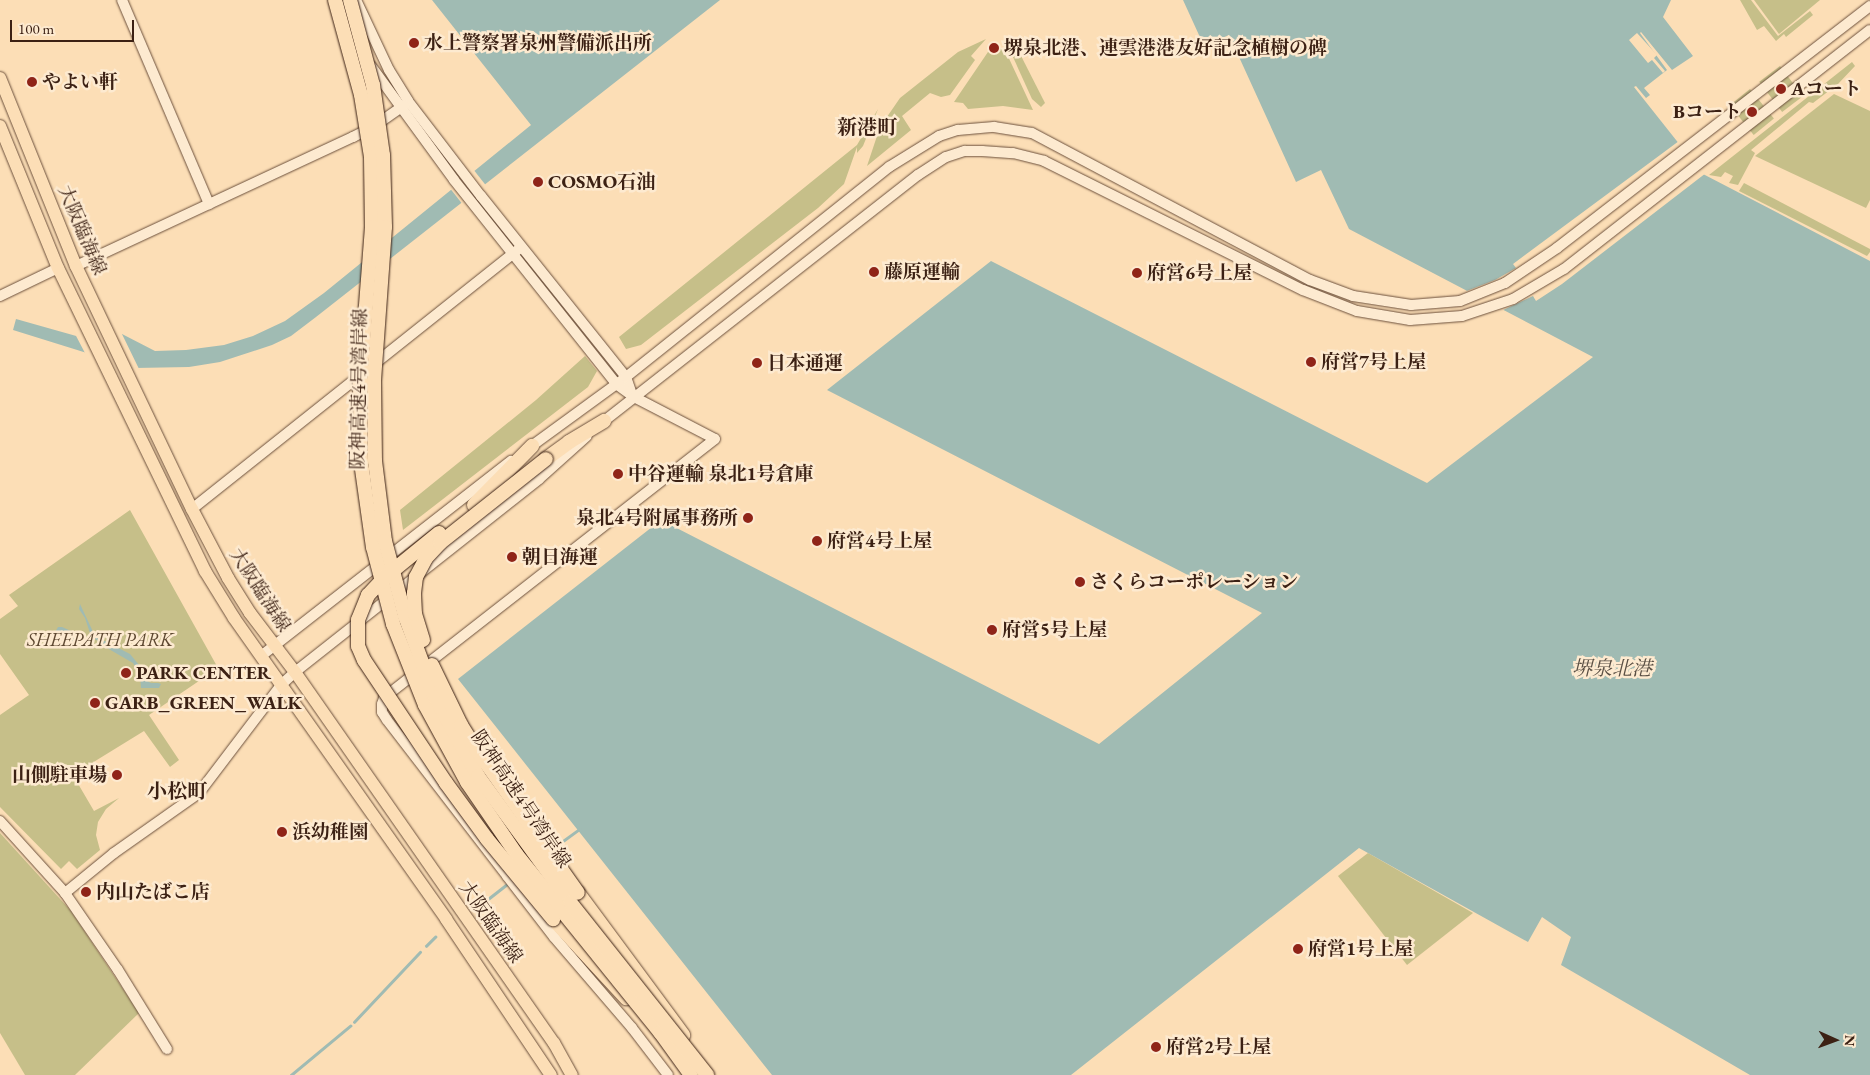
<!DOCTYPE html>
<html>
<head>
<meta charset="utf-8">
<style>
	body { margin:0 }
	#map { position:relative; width:1870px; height:1075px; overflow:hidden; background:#fcdeb6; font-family:"EB Garamond","Noto Serif JP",serif }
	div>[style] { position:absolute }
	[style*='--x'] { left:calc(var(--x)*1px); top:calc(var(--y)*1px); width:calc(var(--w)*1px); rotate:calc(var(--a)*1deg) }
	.green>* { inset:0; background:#c6bf89; transform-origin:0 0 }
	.water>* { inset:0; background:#a0bbb3 }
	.pier>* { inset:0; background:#fcdeb6; transform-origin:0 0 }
	.stream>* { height:2.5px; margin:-1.25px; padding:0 1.25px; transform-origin:1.25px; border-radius:1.25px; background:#a0bbb3 }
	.roads { filter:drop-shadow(0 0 1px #6c503c) drop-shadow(0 0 1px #6c503c) }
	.minor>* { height:10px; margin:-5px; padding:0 5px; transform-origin:5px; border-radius:5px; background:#fdead0 }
	.major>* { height:12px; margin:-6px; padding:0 6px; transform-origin:6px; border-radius:6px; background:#fcdeb6 }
	.highway>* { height:14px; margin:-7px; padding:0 7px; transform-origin:7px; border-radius:7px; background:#fcdeb6 }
	.bridges { filter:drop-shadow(0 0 1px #3c2114) drop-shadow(0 0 1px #3c2114) }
	.highway-bridge>* { height:14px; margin:-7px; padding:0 7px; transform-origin:7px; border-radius:7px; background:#fcdeb6 }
	.dots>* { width:14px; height:14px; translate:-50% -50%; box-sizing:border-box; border:2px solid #fdead0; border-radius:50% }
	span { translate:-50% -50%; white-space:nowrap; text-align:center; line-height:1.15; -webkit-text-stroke:5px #fdead0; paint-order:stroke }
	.poi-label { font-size:19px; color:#3c2114; font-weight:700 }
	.left { translate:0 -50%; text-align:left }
	.right { translate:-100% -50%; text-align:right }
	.street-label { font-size:19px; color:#3c2114 }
	.park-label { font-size:19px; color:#5e4831; font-style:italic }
	.neighbourhood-label { font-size:20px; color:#3c2114; font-weight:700 }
	.water-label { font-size:20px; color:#5a4f44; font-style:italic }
	.north { position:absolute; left:1810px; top:1015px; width:50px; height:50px; -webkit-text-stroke:4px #fdead0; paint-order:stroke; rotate:92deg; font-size:14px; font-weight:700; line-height:20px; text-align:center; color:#3c2114 }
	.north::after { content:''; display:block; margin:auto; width:18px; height:22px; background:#3c2114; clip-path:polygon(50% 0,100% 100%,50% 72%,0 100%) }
	.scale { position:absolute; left:10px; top:20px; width:124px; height:22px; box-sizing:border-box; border:2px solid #3c2114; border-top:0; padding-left:6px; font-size:15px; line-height:18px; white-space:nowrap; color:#3c2114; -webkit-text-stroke:4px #fdead0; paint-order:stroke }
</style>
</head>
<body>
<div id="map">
	<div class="green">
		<i style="clip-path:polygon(1740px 0,1751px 0,1778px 36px,1810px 11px,1813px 15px,1786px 37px,1784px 34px,1776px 41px,1764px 26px,1757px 30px)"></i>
		<i style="clip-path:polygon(1754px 0,1820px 0,1779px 34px)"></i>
		<i style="clip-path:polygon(986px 39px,971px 56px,975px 60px,950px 95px,941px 97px,930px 93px,902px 116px,911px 130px,867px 166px,880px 127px,900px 98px,958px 52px)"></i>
		<i style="clip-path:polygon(1014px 42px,1045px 103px,1041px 107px,1032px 99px,1008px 46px)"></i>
		<i style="clip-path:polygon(995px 45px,1005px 50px,1033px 110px,1003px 106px,968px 109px,963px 103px,954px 102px,990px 49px)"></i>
		<i style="clip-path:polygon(1852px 62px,1855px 66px,1838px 84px,1813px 103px,1809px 102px,1751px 150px,1755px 153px,1738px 185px,1729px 183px,1733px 176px,1725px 172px,1721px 177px,1709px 175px)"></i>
		<i style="left:1780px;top:66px;width:38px;height:26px;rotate:53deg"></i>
		<i style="left:1750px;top:89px;width:38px;height:26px;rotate:51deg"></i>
		<i style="clip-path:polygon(1834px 94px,1870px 111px,1870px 200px,1866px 208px,1755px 156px)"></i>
		<i style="clip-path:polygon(878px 109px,863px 146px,857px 153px,857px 147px,844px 184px,818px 208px,641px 345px,626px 349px,619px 337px,857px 145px)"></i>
		<i style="clip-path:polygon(1744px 183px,1870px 249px,1870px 252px,1867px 256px,1739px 191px)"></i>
		<i style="clip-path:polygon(585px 356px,597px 371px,588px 387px,403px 530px,400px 510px,536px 400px)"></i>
		<i style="clip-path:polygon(130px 510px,218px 668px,149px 715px,179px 760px,170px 767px,144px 731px,79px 771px,83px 778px,77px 782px,94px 811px,119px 798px,106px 809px,98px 822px,96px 835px,100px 850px,77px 869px,69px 861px,61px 869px,0 807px,0 715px,29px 695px,0 654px,0 619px,18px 606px,9px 595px)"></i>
		<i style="clip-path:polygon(0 833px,71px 911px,139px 1013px,75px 1075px,25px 1075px,0 1033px)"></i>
		<i style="clip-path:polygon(1368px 853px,1473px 913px,1407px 965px,1338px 876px)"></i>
	</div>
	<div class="water">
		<i style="clip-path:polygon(432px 0,720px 0,316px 317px,291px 336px,272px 345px,220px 362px,189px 367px,135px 368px,13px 330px,16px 319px,101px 343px,122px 334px,155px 351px,186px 350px,224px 345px,253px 336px,285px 321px,324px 293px,531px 125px)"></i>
		<i style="clip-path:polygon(1183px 0,1671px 0,1663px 17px,1693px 56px,1672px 70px,1641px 32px,1640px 33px,1667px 70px,1644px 88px,1650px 95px,1646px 98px,1636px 86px,1634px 87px,1703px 174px,1870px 261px,1870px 1075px,1750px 1075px,1561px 965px,1571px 937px,1542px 917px,1528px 942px,1359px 848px,1071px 1075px,772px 1075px,458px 679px,661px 520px,1099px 744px,1262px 613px,827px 390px,991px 261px,1427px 483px,1593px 357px,1349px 229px,1321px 170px,1296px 182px,1229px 35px,1204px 46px)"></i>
		<i style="clip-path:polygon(80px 604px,95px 636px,130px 654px,144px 671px,147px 681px,151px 683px,158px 683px,161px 684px,159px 688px,141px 688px,140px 675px,133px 663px,107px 648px,91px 636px,85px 618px,79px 609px)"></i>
		<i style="clip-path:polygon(58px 627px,62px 627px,71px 631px,75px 639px,72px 646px,59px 643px,54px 634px)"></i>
	</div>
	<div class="pier">
		<i style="clip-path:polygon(1637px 33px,1657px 55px,1654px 58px,1665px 71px,1663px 73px,1652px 60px,1648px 63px,1629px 40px)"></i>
		<i style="clip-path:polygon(1679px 141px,1706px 173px,1562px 284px,1536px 301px,1533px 296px,1501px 311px,1464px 292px,1495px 280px,1516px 268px,1513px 264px)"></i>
		<i style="left:473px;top:169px;width:23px;height:30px;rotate:52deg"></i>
		<i style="clip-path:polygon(74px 332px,102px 341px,121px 332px,140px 371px,86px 355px)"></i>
	</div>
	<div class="stream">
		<i style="--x:556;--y:846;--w:29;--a:-36"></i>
		<i style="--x:488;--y:899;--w:23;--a:-38"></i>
		<i style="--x:426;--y:946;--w:13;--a:-45"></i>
		<i style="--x:354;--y:1022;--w:96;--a:-46.7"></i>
		<i style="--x:291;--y:1075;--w:77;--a:-39.7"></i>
	</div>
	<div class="roads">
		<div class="minor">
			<i style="--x:122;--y:0;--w:222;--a:66.9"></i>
			<i style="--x:356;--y:0;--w:77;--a:64.8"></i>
			<i style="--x:389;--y:70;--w:36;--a:58"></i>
			<i style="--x:408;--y:101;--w:120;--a:52.5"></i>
			<i style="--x:481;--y:196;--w:232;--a:51.3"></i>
			<i style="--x:626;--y:377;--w:21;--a:71"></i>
			<i style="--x:371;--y:66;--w:141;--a:53.9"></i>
			<i style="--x:454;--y:180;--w:260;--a:51.5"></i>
			<i style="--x:616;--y:384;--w:22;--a:36"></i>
			<i style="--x:634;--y:397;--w:91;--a:27.4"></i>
			<i style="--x:715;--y:439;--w:420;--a:142"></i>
			<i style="--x:384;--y:698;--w:6;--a:108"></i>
			<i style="--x:382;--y:704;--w:8;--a:90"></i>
			<i style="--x:382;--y:712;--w:9;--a:58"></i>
			<i style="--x:387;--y:720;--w:197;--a:52.4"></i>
			<i style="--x:507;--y:876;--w:77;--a:52.4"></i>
			<i style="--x:554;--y:937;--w:120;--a:49.4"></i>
			<i style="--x:632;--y:1028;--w:59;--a:52.5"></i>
			<i style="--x:76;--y:266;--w:306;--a:-25"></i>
			<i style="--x:353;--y:137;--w:22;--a:-27"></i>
			<i style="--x:373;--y:127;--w:38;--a:-35"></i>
			<i style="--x:0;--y:296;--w:64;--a:-25.8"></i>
			<i style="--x:599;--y:425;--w:405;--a:-38.1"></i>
			<i style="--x:918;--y:175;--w:33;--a:-33"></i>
			<i style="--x:946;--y:157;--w:20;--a:-18"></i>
			<i style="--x:965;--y:151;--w:17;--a:0"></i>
			<i style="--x:982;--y:151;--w:31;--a:4"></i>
			<i style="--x:1013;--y:153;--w:32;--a:14"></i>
			<i style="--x:1044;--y:161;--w:289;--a:26.5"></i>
			<i style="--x:1303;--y:290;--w:58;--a:21.3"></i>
			<i style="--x:1357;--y:311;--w:54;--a:9.6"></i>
			<i style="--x:1410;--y:320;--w:52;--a:-4.4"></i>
			<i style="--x:1462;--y:316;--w:54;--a:-18.4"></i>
			<i style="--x:1513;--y:299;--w:59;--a:-30.5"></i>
			<i style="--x:1564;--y:269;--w:388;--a:-38"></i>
			<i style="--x:526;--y:450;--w:124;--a:-36.1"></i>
			<i style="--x:626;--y:377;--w:337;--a:-38.6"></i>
			<i style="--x:889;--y:167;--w:59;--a:-31.8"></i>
			<i style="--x:939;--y:136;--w:20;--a:-18"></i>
			<i style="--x:958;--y:130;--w:36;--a:-5"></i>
			<i style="--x:994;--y:127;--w:38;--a:9"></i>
			<i style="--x:1032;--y:133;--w:314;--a:27.9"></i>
			<i style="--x:1310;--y:280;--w:46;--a:20.4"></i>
			<i style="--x:1353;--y:296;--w:59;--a:8.8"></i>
			<i style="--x:1411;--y:305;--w:49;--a:-4.7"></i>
			<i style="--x:1460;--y:301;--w:48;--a:-21.8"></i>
			<i style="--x:1505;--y:283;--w:63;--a:-33.9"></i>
			<i style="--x:1557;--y:248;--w:396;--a:-37.7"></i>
			<i style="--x:192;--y:509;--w:416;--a:-38.5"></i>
			<i style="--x:261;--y:656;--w:317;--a:-38"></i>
			<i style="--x:0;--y:821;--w:97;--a:47.9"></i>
			<i style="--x:65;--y:893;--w:93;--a:55.5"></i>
			<i style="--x:118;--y:970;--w:93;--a:58.2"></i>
			<i style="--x:65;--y:893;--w:63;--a:-39.2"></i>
			<i style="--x:114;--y:853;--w:104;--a:-35.2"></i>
			<i style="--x:199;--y:793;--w:136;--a:-52.8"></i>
			<i style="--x:281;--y:685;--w:19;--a:-43"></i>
			<i style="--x:295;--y:672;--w:311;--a:-38.3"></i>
			<i style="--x:539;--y:479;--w:64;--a:-41.9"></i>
		</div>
		<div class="major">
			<i style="--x:0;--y:78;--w:203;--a:68"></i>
			<i style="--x:76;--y:266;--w:269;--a:64.5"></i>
			<i style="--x:192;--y:509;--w:78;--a:62.4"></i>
			<i style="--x:228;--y:578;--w:41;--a:57.8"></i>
			<i style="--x:250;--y:613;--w:74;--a:52.7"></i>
			<i style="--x:295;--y:672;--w:452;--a:55.1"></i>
			<i style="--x:554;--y:1043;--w:37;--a:61"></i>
			<i style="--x:0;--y:126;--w:153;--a:67.8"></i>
			<i style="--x:58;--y:268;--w:337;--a:64.1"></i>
			<i style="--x:205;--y:571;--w:55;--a:58.3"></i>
			<i style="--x:234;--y:618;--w:368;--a:54.8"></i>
			<i style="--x:446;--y:919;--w:188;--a:56.1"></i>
		</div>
		<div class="highway">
			<i style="--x:546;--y:459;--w:29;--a:-36"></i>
			<i style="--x:569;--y:442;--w:41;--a:-31"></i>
			<i style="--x:474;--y:505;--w:83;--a:-45.5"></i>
			<i style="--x:578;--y:893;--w:177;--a:53.5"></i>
			<i style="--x:553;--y:919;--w:108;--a:47.3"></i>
		</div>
	</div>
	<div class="bridges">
		<div class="highway-bridge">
			<i style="--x:335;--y:0;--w:98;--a:74.7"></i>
			<i style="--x:361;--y:95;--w:63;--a:80.8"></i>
			<i style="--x:371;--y:157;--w:70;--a:89.2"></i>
			<i style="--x:372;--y:227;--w:155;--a:94.4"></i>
			<i style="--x:360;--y:382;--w:80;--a:89.3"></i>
			<i style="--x:361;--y:462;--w:86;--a:82"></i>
			<i style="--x:373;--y:547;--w:80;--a:75.4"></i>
			<i style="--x:393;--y:624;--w:87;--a:68.4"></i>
			<i style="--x:425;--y:705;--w:88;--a:61.4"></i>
			<i style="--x:467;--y:782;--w:88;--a:55.6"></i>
			<i style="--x:517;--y:855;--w:228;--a:51.1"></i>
			<i style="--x:660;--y:1032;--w:53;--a:54.2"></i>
			<i style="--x:350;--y:0;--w:88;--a:74.9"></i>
			<i style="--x:373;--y:85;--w:71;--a:81.9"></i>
			<i style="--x:383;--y:155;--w:72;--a:88.4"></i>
			<i style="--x:385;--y:227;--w:154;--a:94.1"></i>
			<i style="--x:374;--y:381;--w:80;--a:89.3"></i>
			<i style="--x:375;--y:461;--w:81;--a:82.9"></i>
			<i style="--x:385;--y:541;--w:78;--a:75.1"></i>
			<i style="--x:405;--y:616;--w:86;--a:69.7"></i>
			<i style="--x:435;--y:697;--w:90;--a:61.4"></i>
			<i style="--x:478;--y:776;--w:156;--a:53.9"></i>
			<i style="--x:570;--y:902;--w:221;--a:51.6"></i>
			<i style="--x:439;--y:533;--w:70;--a:140.8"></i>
			<i style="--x:385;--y:577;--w:25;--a:133"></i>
			<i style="--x:368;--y:595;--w:27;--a:112"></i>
			<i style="--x:358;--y:620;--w:26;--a:90"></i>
			<i style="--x:358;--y:646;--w:15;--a:67"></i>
			<i style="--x:364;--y:660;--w:148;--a:56.3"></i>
			<i style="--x:446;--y:783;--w:69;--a:53.8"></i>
			<i style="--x:487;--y:839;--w:104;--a:50.5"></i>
			<i style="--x:423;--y:640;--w:27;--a:-107"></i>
			<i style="--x:415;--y:614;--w:21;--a:-93"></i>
			<i style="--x:414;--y:593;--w:16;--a:-83"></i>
			<i style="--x:416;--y:577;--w:21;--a:-62"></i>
			<i style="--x:426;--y:558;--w:21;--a:-47"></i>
			<i style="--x:440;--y:543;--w:135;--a:-38.4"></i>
			<i style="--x:432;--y:665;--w:67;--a:64.2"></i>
			<i style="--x:461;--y:725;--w:28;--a:58"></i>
			<i style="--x:476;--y:749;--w:176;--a:54.7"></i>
		</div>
	</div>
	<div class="dots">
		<i style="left:414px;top:43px;background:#8f2418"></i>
		<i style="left:994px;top:48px;background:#8f2418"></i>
		<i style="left:32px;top:82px;background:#8f2418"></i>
		<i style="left:1781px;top:89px;background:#8f2418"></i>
		<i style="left:1752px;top:112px;background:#8f2418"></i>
		<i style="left:538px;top:182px;background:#8f2418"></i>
		<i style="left:874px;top:272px;background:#8f2418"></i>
		<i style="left:1137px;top:273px;background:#8f2418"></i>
		<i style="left:1311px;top:362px;background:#8f2418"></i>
		<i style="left:757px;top:363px;background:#8f2418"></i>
		<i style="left:618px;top:474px;background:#8f2418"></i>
		<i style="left:748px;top:518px;background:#8f2418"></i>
		<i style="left:817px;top:541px;background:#8f2418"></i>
		<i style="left:512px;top:557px;background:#8f2418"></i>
		<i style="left:1080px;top:582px;background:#8f2418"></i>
		<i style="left:992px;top:630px;background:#8f2418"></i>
		<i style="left:126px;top:673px;background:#8f2418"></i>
		<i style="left:95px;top:703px;background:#8f2418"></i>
		<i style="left:117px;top:775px;background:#8f2418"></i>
		<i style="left:282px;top:832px;background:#8f2418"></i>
		<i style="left:86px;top:892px;background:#8f2418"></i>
		<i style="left:1298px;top:949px;background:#8f2418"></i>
		<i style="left:1156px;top:1047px;background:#8f2418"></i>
	</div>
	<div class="poi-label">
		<span class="left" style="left:424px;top:43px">水上警察署泉州警備派出所</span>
		<span class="left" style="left:1004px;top:48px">堺泉北港、連雲港港友好記念植樹の碑</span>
		<span class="left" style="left:42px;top:82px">やよい軒</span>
		<span class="left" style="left:1791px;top:89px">Aコート</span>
		<span class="right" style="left:1742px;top:112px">Bコート</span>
		<span class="left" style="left:548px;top:182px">COSMO石油</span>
		<span class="left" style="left:884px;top:272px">藤原運輸</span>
		<span class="left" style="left:1147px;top:273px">府営6号上屋</span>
		<span class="left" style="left:1321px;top:362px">府営7号上屋</span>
		<span class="left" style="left:767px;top:363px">日本通運</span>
		<span class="left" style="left:628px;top:474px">中谷運輸 泉北1号倉庫</span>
		<span class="right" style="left:738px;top:518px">泉北4号附属事務所</span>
		<span class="left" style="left:827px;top:541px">府営4号上屋</span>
		<span class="left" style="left:522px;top:557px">朝日海運</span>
		<span class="left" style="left:1090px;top:582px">さくらコーポレーション</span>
		<span class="left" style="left:1002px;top:630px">府営5号上屋</span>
		<span class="left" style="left:136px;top:673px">PARK CENTER</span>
		<span class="left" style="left:105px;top:703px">GARB_GREEN_WALK</span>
		<span class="right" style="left:107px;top:775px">山側駐車場</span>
		<span class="left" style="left:292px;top:832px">浜幼稚園</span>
		<span class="left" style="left:96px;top:892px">内山たばこ店</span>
		<span class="left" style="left:1308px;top:949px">府営1号上屋</span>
		<span class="left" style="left:1166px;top:1047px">府営2号上屋</span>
	</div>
	<div class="street-label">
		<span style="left:82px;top:230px;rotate:67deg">大阪臨海線</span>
		<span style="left:359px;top:389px;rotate:-89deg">阪神高速4号湾岸線</span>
		<span style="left:260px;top:590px;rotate:57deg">大阪臨海線</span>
		<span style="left:521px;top:799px;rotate:56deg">阪神高速4号湾岸線</span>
		<span style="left:491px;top:922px;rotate:55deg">大阪臨海線</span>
	</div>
	<div class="park-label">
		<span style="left:100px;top:640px">SHEEPATH PARK</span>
	</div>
	<div class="neighbourhood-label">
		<span style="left:867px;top:127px">新港町</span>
		<span style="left:177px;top:791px">小松町</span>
	</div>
	<div class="water-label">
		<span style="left:1612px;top:668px">堺泉北港</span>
	</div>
	<div class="north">N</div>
	<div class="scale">100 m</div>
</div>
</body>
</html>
